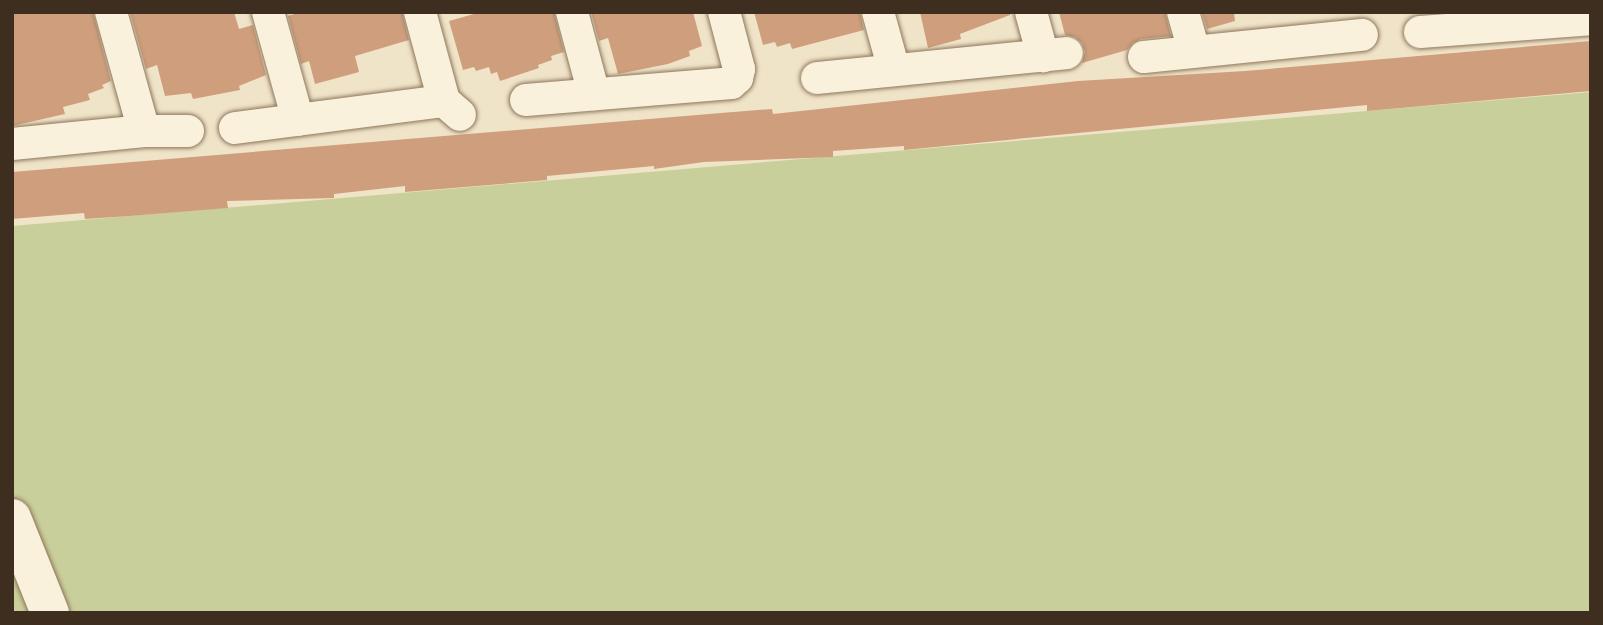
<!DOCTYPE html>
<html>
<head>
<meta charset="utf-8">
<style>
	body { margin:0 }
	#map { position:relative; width:1603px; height:625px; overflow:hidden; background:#f0e4c8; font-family:Bitter,serif }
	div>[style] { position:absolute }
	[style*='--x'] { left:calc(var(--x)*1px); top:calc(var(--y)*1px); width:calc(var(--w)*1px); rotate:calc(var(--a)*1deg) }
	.green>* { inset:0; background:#c9cf9b }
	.building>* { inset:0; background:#cf9f7d }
	.roads { filter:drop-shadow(0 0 2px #8d765c) drop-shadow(0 0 2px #8d765c) }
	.minor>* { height:32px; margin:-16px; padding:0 16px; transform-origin:16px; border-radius:16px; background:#faf1dc }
	.secondary>* { height:38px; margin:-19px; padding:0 19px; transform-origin:19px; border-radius:19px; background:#faf1dc }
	span { translate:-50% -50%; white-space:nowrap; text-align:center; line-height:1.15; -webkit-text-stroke:5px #f7eed8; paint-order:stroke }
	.frame { position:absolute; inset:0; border:14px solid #3d2e20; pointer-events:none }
</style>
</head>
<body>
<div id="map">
	<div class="green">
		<i style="clip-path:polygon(1591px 92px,1591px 613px,12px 613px,12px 226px)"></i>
	</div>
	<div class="building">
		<i style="clip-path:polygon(12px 12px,93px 12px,111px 81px,102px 85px,104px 88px,88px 94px,90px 100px,63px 107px,65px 114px,12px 126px)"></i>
		<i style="clip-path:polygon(130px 12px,234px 12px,239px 29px,253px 25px,266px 75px,239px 86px,240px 90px,193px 99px,191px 93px,165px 96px,157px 65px,146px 69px)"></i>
		<i style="clip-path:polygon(301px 12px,402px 12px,409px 40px,355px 56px,359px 72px,315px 84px,309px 61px,301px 64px,288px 16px)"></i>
		<i style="clip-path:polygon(481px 12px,554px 12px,564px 52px,551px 56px,552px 60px,538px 65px,539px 68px,500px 81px,497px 72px,491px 74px,489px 67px,476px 71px,474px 67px,463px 70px,449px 21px)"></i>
		<i style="clip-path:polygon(591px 12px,693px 12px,702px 46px,689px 51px,690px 56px,668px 64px,618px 74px,608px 38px,599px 41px)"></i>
		<i style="clip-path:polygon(754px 12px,860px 12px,864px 30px,792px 49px,790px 43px,777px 47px,775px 42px,763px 45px)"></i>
		<i style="clip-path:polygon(920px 12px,1010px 12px,1010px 15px,960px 34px,961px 39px,928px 48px)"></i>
		<i style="clip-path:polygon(1059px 12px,1165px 12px,1171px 36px,1141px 39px,1133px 43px,1127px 50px,1082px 63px,1085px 52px,1082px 43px,1075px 37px,1065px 35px)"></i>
		<i style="clip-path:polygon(1202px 12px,1234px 12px,1235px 21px,1207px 29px)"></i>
		<i style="clip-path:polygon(1591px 41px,1591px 91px,1367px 111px,1367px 105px,904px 150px,904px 146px,833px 151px,833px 157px,704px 162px,654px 169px,654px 166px,547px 176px,547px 180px,405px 192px,405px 186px,334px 194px,334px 198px,227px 201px,228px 208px,130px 216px,85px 219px,84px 213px,12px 219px,12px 172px,733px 112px,772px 109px,773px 114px,1078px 81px,1245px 71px)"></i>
	</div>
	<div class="roads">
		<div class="minor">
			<i style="--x:111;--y:12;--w:123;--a:74.5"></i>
			<i style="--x:268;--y:12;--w:112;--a:74.5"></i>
			<i style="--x:420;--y:12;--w:92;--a:74.9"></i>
			<i style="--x:572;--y:12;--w:85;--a:75"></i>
			<i style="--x:878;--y:12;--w:60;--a:74.6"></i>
			<i style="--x:1031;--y:12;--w:46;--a:74.7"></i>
			<i style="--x:1183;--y:12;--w:41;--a:74.2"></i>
			<i style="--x:1420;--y:32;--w:171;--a:-4.3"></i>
			<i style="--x:1144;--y:57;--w:219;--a:-5.8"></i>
			<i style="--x:817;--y:78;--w:251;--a:-5.7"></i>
			<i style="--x:526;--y:100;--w:206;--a:-4.7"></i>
			<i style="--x:731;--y:83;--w:8;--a:-40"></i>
			<i style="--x:737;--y:78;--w:9;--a:-77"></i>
			<i style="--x:739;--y:69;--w:59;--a:-104.7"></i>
			<i style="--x:235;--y:128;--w:211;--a:-7.4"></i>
			<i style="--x:444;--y:101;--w:21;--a:41"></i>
			<i style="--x:12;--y:144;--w:133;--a:-5.6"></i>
			<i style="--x:144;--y:131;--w:44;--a:0"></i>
		</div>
		<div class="secondary">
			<i style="--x:12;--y:518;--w:102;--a:68.2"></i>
		</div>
	</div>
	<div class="frame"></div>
</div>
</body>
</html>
